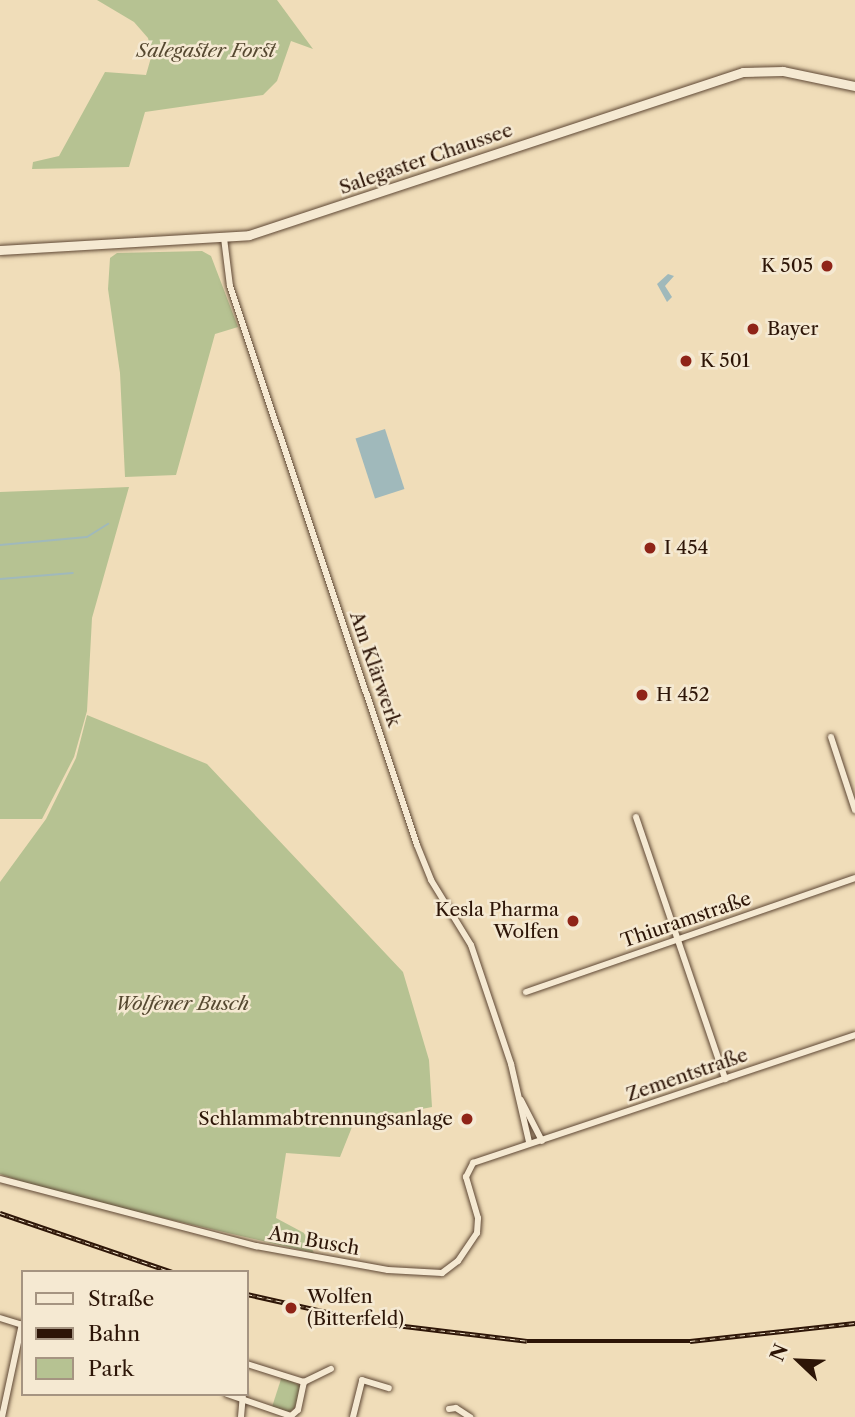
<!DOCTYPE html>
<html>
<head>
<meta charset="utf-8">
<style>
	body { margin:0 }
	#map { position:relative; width:855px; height:1417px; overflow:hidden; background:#f0ddb9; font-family:"Libre Caslon Text",serif }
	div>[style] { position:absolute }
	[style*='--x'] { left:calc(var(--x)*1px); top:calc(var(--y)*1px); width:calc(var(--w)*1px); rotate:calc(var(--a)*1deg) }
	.green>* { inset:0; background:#b6c292 }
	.water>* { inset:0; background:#a0b9bb; transform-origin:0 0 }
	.stream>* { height:2px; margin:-1px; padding:0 1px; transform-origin:1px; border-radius:1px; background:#a0b9bb }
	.roads { filter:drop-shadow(0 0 2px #5e4734) drop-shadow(0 0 2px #5e4734) }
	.minor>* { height:6px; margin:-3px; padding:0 3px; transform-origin:3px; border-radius:3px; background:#f5e9d2 }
	.secondary>* { height:9px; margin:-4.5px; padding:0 4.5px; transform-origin:4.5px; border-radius:4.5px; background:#f5e9d2 }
	.rail>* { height:4.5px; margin-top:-2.25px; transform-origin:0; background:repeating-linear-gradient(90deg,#f5e9d2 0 5px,#2d1507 0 10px); box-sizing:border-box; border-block:2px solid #2d1507 }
	.dots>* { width:19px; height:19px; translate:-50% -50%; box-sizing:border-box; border:4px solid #f5e9d2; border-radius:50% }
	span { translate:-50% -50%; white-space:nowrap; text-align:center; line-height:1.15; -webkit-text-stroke:5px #f5e9d2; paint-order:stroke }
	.park-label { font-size:19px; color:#564931; font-style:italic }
	.street-label { font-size:19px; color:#2d1507 }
	.poi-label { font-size:19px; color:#2d1507 }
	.right { translate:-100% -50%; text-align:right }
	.left { translate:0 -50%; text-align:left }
	.legend { position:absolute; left:21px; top:1270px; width:228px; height:126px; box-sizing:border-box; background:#f5e9d2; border:2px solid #a59481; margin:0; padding:9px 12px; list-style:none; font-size:21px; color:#2d1507 }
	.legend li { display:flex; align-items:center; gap:14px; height:35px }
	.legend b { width:35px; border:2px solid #a59481 }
	.north { position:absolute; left:764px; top:1326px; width:70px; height:70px; -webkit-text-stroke:5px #f5e9d2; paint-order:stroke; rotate:293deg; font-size:19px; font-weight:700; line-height:28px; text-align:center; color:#2d1507 }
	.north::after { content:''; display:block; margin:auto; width:24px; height:32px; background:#2d1507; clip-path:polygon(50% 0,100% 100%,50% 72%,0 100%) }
</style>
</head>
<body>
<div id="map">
	<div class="green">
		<i style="clip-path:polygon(97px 0,277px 0,313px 49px,291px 41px,277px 81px,263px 95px,145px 112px,129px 167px,32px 169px,33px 162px,59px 156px,105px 72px,146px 75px,152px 54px,148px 38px,134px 22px)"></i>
		<i style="clip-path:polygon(202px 251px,211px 256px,238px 327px,215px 334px,176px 475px,125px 477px,120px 373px,108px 289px,110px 258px,117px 253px)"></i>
		<i style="clip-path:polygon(129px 487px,92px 618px,87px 711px,74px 757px,42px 819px,0 819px,0 492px)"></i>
		<i style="clip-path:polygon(87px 715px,207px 764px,403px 972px,429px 1060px,432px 1107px,354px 1122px,340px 1157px,286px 1153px,276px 1218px,304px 1233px,314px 1253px,55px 1193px,0 1174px,0 882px,46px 819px,76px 758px)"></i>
		<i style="clip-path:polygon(282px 1376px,302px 1387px,294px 1409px,288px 1412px,272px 1407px)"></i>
	</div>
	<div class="water">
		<i style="clip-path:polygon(668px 274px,674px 276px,665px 286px,672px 297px,667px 302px,657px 284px)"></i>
		<i style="left:385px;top:429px;width:63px;height:31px;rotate:72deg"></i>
	</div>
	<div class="stream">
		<i style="--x:0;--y:545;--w:87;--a:-5.3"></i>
		<i style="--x:87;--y:537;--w:25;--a:-32"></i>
		<i style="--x:0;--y:579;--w:73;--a:-4.7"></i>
	</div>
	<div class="roads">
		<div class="minor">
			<i style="--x:224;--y:238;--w:48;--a:82.9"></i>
			<i style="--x:230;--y:286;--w:589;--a:71.5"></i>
			<i style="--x:417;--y:845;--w:38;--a:68"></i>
			<i style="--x:431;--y:880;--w:76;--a:58.4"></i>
			<i style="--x:471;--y:945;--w:126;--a:71.4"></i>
			<i style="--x:511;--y:1064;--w:80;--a:77"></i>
			<i style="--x:831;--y:737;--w:77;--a:71.8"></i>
			<i style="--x:636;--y:817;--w:277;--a:71.2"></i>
			<i style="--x:526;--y:992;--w:348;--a:-19.1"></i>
			<i style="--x:521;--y:1100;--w:46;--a:62.9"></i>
			<i style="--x:0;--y:1179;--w:265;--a:14.7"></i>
			<i style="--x:256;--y:1246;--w:134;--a:10.3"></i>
			<i style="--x:388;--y:1270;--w:54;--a:3.2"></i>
			<i style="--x:442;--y:1273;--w:20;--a:-37"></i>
			<i style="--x:458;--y:1261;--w:34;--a:-56"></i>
			<i style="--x:477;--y:1233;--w:15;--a:-86"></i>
			<i style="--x:478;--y:1218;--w:43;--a:-106.3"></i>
			<i style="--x:466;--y:1177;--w:16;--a:-63"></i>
			<i style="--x:473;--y:1163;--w:403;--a:-18.5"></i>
			<i style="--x:0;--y:1318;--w:24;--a:17"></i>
			<i style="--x:247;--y:1364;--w:60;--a:17.5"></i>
			<i style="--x:304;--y:1382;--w:30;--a:-26"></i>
			<i style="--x:227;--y:1394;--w:68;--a:19"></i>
			<i style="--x:291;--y:1416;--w:9;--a:-41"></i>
			<i style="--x:298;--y:1410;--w:29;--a:-78"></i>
			<i style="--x:449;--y:1409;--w:7;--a:-8"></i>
			<i style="--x:456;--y:1408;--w:17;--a:33"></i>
			<i style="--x:2;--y:1417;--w:95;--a:-77.9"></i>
			<i style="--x:241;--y:1417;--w:23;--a:-85"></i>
			<i style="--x:353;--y:1417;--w:38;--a:-76"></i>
			<i style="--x:362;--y:1380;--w:28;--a:17"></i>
		</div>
		<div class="secondary">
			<i style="--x:0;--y:250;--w:249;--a:-3.4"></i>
			<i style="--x:249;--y:235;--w:520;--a:-18.26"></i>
			<i style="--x:743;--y:72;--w:40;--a:-1.4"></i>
			<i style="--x:783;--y:71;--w:74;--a:11.8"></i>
		</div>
	</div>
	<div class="rail">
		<i style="--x:0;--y:1213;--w:182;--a:18.9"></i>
		<i style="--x:247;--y:1294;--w:127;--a:12.7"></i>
		<i style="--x:371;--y:1322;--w:157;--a:6.9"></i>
		<i style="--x:527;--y:1341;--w:163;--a:0"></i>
		<i style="--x:690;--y:1341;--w:166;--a:-6.2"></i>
	</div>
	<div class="dots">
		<i style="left:827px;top:266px;background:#8f2418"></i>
		<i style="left:753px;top:329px;background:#8f2418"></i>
		<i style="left:686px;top:361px;background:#8f2418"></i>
		<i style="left:650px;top:548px;background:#8f2418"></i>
		<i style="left:642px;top:695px;background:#8f2418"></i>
		<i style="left:573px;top:921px;background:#8f2418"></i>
		<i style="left:467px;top:1119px;background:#8f2418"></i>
		<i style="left:291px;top:1308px;background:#8f2418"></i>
	</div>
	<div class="park-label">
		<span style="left:206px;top:51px">Salegaster Forst</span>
		<span style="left:182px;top:1004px">Wolfener Busch</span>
	</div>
	<div class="street-label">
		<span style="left:426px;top:159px;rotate:-19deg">Salegaster Chaussee</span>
		<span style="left:375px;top:669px;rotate:71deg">Am Klärwerk</span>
		<span style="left:686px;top:920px;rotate:-19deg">Thiuramstraße</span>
		<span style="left:687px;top:1075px;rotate:-19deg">Zementstraße</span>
		<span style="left:314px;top:1241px;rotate:10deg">Am Busch</span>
	</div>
	<div class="poi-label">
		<span class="right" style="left:813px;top:266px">K 505</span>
		<span class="left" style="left:767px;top:329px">Bayer</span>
		<span class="left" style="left:700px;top:361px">K 501</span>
		<span class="left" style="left:664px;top:548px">I 454</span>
		<span class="left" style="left:656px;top:695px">H 452</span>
		<span class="right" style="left:559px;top:921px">Kesla Pharma<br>Wolfen</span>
		<span class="right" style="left:453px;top:1119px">Schlammabtrennungsanlage</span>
		<span class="left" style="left:307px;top:1308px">Wolfen<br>(Bitterfeld)</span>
	</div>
	<ul class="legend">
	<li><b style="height:9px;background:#f5e9d2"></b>Straße</li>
	<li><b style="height:9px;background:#2d1507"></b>Bahn</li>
	<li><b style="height:19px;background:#b6c292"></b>Park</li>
	</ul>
	<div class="north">N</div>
</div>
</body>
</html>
